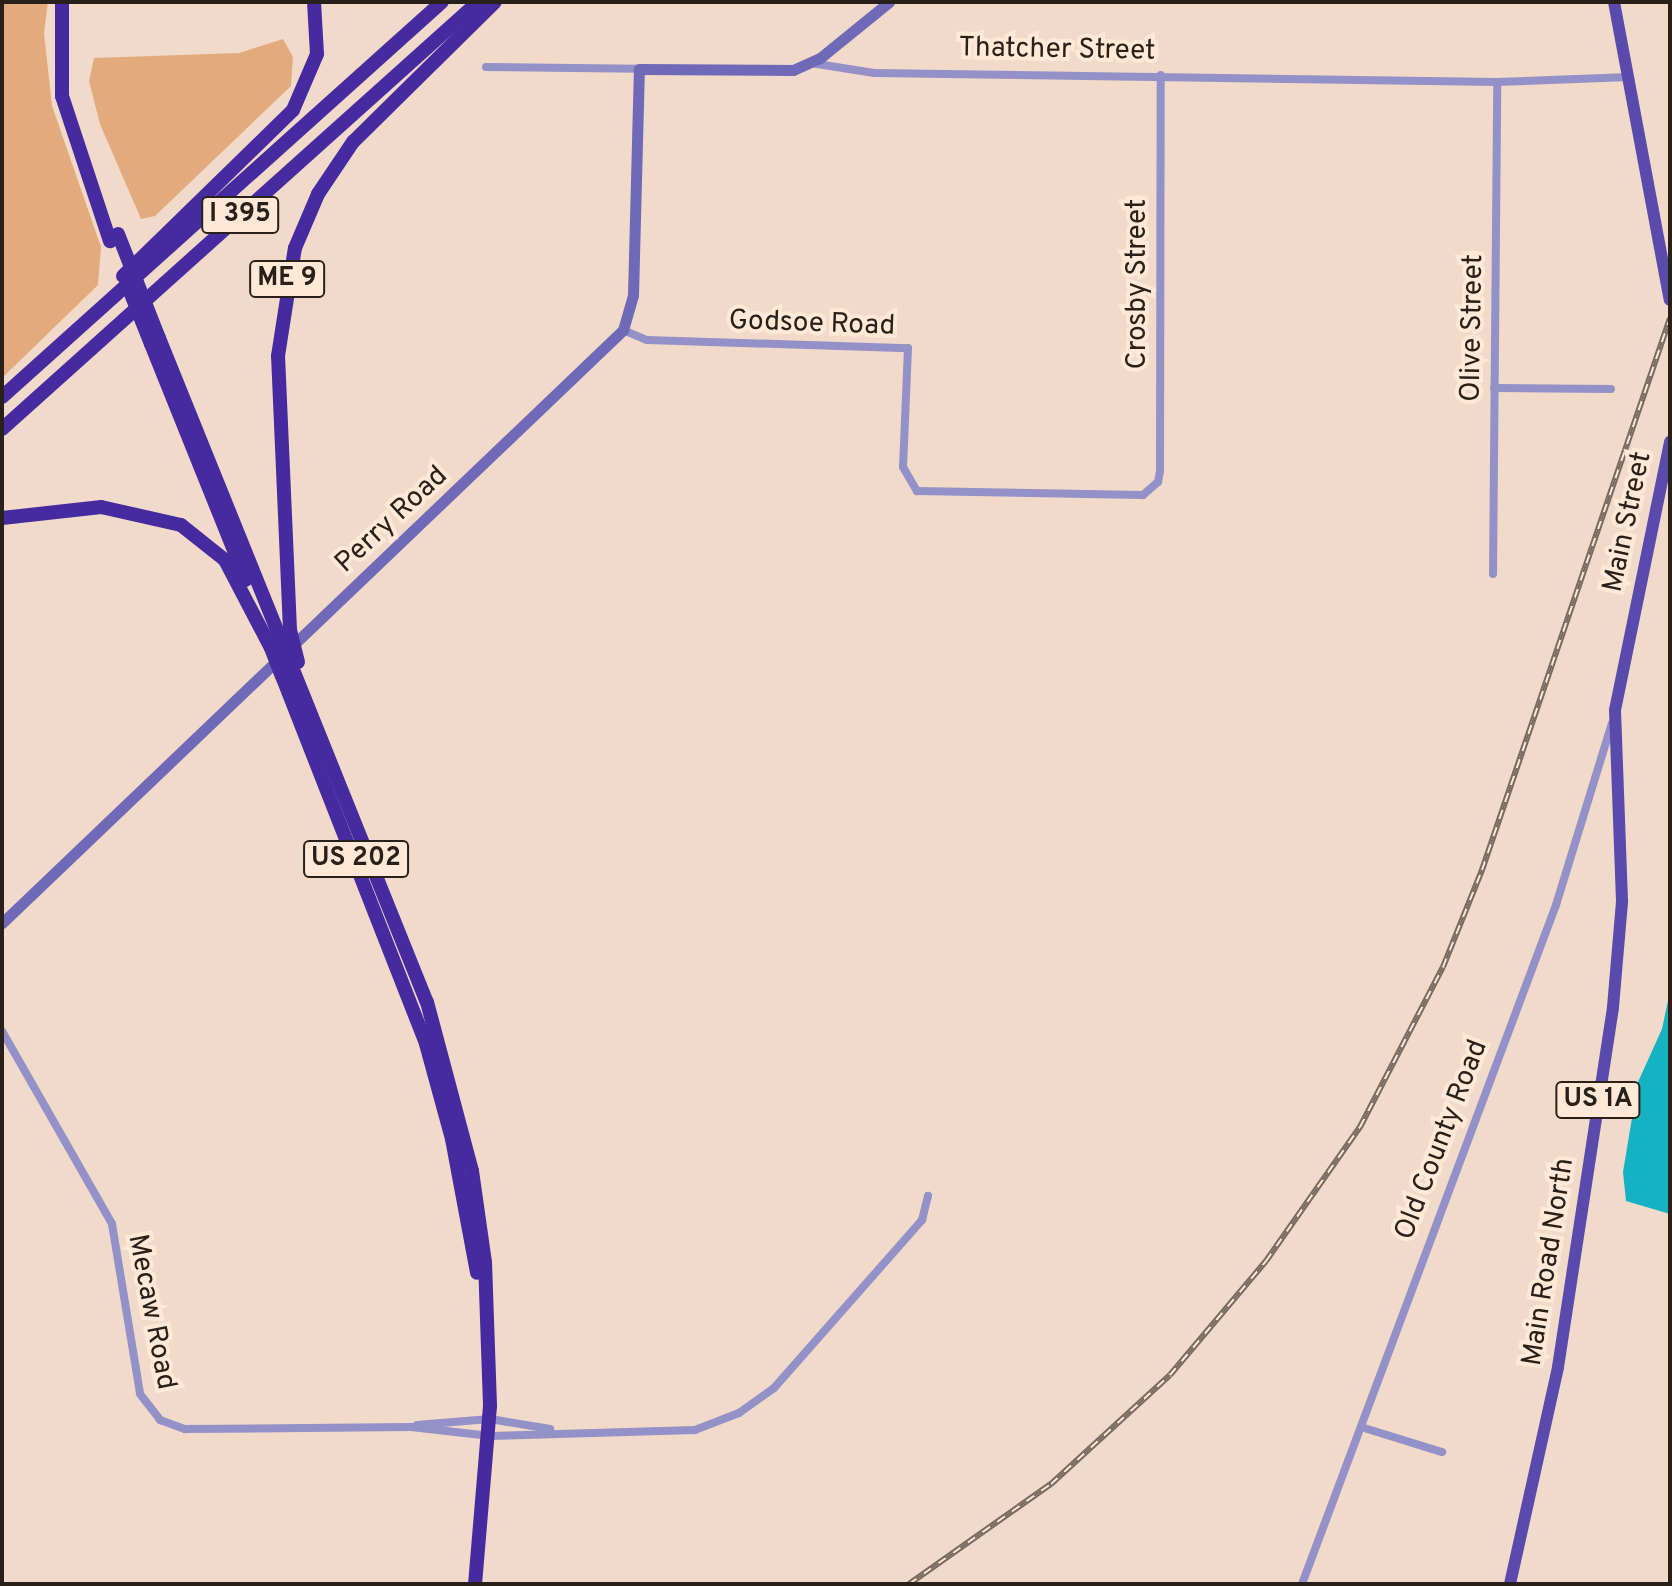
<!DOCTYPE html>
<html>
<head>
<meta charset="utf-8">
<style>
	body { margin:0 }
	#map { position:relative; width:1672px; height:1586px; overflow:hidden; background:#f1dac9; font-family:Overpass,sans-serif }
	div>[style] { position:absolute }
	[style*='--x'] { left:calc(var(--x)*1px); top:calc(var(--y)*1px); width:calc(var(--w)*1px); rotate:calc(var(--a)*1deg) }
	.green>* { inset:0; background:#e3aa7d }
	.water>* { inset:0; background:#14b2c3 }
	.street>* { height:8px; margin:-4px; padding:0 4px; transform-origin:4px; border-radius:4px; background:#9391c7 }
	.secondary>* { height:11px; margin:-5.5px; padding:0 5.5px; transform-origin:5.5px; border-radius:5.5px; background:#7069b8 }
	.primary>* { height:12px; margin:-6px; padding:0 6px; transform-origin:6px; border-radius:6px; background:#594aac }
	.highway>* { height:14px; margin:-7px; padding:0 7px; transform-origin:7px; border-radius:7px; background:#462ba0 }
	.rail>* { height:6px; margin-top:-3px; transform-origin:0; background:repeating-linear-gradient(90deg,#ffe8d6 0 9px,#786a5f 0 18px); box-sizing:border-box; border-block:2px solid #786a5f }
	.highway-bridge>* { height:14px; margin:-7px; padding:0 7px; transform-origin:7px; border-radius:7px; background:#462ba0 }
	span { translate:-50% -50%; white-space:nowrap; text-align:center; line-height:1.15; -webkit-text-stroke:8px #ffe8d6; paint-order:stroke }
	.shield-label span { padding:2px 6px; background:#ffe8d6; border:2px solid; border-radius:6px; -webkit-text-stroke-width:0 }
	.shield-label { font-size:26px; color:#282019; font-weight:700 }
	.street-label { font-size:28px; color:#282019 }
	.frame { position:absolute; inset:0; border:4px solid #282019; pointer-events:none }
</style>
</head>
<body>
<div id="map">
	<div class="green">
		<i style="clip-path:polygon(2px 2px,48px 2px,44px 33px,52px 106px,101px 247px,98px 285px,2px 378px)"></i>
		<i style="clip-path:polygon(283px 39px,293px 57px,291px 86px,155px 216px,141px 219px,100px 124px,89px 81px,94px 58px,239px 53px)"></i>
	</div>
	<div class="water">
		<i style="clip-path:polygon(1670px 991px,1670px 1214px,1626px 1201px,1623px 1172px,1638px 1082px,1662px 1029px)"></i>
	</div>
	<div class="street">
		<i style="--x:811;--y:63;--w:64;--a:9"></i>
		<i style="--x:874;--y:73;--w:623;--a:0.83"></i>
		<i style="--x:1497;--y:82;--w:132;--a:-2.2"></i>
		<i style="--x:486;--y:67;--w:153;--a:0.7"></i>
		<i style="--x:623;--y:330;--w:26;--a:23"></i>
		<i style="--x:647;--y:340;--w:261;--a:1.8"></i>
		<i style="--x:908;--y:348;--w:119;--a:92.4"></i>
		<i style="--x:903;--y:467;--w:28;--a:60"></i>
		<i style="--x:917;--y:491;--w:226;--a:1"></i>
		<i style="--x:1143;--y:495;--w:20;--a:-41"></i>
		<i style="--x:1158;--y:482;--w:11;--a:-80"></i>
		<i style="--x:1160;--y:471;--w:396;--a:-89.9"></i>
		<i style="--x:1494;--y:388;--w:117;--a:0.5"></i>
		<i style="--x:1493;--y:574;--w:492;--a:-89.5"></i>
		<i style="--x:2;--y:1031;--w:222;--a:60.3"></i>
		<i style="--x:112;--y:1224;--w:172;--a:80.6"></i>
		<i style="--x:140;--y:1394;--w:33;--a:52"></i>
		<i style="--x:160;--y:1420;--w:27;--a:20"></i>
		<i style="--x:185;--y:1429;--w:226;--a:-0.5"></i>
		<i style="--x:411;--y:1427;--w:80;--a:6.5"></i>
		<i style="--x:490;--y:1436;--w:205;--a:-1.7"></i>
		<i style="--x:695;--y:1430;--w:47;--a:-21.1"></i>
		<i style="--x:739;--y:1413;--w:43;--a:-35.5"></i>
		<i style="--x:774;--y:1388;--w:224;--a:-48.6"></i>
		<i style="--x:922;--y:1220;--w:25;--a:-76"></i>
		<i style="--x:417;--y:1425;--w:73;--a:-4.7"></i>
		<i style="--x:490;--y:1419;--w:61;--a:9.5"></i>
		<i style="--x:1361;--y:1427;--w:85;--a:17.2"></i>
		<i style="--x:1302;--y:1584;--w:725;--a:-69.49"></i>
		<i style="--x:1556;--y:905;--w:190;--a:-72.9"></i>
	</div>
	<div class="secondary">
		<i style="--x:2;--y:923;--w:859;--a:-43.68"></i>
		<i style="--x:623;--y:330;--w:36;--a:-74"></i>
		<i style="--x:633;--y:295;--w:226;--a:-88.5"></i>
		<i style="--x:639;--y:69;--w:154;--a:0.4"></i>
		<i style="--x:793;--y:70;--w:30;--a:-24"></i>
		<i style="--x:820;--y:58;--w:89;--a:-39.1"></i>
	</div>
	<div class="primary">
		<i style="--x:1614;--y:2;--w:303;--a:79.4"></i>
		<i style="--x:1510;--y:1584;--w:222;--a:-77.5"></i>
		<i style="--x:1558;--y:1367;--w:364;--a:-81.3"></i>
		<i style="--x:1613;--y:1007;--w:106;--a:-85.1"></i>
		<i style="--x:1622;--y:901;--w:191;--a:-92.1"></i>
		<i style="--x:1615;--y:710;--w:274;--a:-78.4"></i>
	</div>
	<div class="highway">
		<i style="--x:62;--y:2;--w:94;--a:90"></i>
		<i style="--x:62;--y:96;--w:153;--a:71.7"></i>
		<i style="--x:123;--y:276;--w:238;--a:-44.3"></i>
		<i style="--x:293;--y:110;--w:61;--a:-66.8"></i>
		<i style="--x:317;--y:54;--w:52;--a:-93.3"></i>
		<i style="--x:159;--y:338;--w:326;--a:68"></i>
		<i style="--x:151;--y:344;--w:254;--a:68.1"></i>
		<i style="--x:2;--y:397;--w:591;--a:-41.92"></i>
		<i style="--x:2;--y:429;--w:639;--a:-41.89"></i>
		<i style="--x:2;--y:518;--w:100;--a:-6.3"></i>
		<i style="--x:101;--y:507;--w:82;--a:12.7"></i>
		<i style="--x:181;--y:525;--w:56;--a:38.5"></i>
		<i style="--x:225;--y:560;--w:99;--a:62.4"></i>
		<i style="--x:290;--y:630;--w:274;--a:-92.5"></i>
		<i style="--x:278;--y:356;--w:109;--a:-81.1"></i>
		<i style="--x:295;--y:248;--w:59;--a:-66.9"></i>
		<i style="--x:318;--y:194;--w:63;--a:-56.1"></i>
		<i style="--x:353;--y:142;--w:199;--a:-44.6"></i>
		<i style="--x:292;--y:667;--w:361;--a:68.1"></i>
		<i style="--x:427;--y:1002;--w:175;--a:75.1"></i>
		<i style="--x:472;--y:1171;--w:92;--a:81.9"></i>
		<i style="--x:485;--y:1262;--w:144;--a:88"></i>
		<i style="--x:490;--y:1406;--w:179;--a:94.8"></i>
		<i style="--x:282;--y:676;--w:395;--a:68.6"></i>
		<i style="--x:426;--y:1044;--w:98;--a:74.7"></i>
		<i style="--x:452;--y:1139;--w:136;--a:79.4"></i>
	</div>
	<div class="rail">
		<i style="--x:909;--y:1584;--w:174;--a:-35.2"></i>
		<i style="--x:1051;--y:1484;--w:161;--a:-42.5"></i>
		<i style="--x:1170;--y:1375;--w:149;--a:-49.9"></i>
		<i style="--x:1266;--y:1261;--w:164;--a:-55"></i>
		<i style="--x:1360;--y:1127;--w:180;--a:-62.6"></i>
		<i style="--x:1443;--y:967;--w:105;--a:-68.1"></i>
		<i style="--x:1482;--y:870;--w:583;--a:-71.19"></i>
	</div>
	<div class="highway-bridge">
		<i style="--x:118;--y:234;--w:112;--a:68.5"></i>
		<i style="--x:131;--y:294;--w:54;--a:68.2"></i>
		<i style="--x:290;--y:630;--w:33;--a:76"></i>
		<i style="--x:281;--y:640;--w:25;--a:69"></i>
		<i style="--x:271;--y:648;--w:30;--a:69"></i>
	</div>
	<div class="shield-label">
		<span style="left:240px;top:215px">I 395</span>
		<span style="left:287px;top:279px">ME 9</span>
		<span style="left:356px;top:859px">US 202</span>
		<span style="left:1598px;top:1100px">US 1A</span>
	</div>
	<div class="street-label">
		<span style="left:1057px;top:50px;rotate:1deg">Thatcher Street</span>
		<span style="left:1138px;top:284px;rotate:-90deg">Crosby Street</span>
		<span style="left:812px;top:324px;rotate:2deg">Godsoe Road</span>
		<span style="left:1473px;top:328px;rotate:-89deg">Olive Street</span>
		<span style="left:392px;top:520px;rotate:-43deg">Perry Road</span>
		<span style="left:1628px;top:522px;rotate:-78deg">Main Street</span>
		<span style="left:1442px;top:1140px;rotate:-69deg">Old County Road</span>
		<span style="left:1549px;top:1262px;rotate:-81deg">Main Road North</span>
		<span style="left:151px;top:1312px;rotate:79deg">Mecaw Road</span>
	</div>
	<div class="frame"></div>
</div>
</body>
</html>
